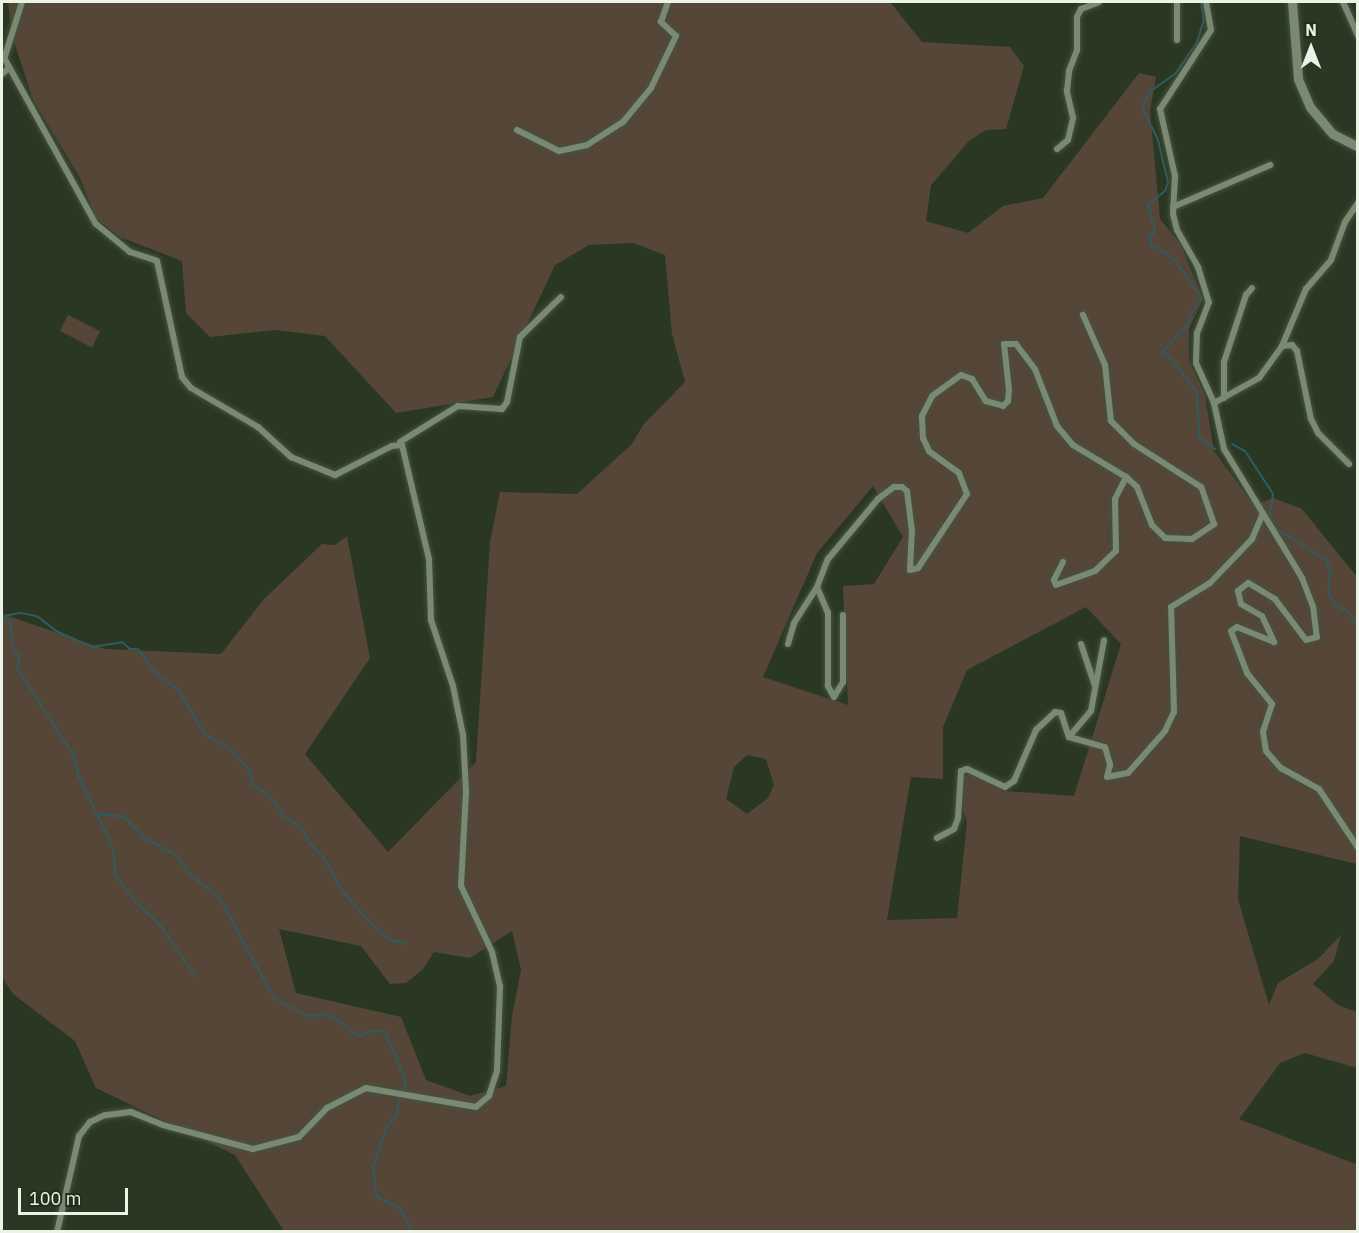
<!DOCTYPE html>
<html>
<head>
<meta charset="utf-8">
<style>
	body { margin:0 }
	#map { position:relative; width:1359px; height:1233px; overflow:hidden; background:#2a3823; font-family:"IBM Plex Sans",sans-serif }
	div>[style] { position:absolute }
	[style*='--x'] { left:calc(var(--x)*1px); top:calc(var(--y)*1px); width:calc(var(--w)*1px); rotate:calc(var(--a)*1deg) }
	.green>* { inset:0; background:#554637; transform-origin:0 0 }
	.stream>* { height:2px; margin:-1px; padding:0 1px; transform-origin:1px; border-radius:1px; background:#305c61 }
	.roads { filter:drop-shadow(0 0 2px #475240) drop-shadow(0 0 2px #475240) }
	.street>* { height:6px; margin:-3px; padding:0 3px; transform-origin:3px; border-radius:3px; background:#7a8a72 }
	.secondary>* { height:9px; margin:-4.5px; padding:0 4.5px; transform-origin:4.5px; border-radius:4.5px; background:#7a8a72 }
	span { translate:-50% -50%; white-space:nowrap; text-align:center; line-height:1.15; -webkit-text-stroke:5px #212e19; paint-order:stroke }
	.frame { position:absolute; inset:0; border:3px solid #eaf3e6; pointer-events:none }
	.north { position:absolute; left:1281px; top:18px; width:60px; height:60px; -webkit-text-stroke:4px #212e19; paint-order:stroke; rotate:0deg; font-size:16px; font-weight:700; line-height:24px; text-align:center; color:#eaf3e6 }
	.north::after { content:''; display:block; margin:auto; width:21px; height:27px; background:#eaf3e6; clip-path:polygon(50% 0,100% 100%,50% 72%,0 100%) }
	.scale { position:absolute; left:18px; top:1188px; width:110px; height:27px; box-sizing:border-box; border:3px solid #eaf3e6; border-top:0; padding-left:8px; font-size:18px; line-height:21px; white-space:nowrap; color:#eaf3e6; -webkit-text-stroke:4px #212e19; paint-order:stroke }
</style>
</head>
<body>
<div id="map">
	<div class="green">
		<i style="clip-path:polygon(evenodd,8px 2px,890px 2px,922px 42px,1010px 47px,1024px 66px,1006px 129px,986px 130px,969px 141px,931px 185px,926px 221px,968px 233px,1003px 206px,1043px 198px,1139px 73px,1156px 77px,1150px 111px,1160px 219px,1181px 245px,1203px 299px,1189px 329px,1189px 361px,1205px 395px,1214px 451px,1254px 505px,1273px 498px,1302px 509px,1357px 577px,1357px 864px,1240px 836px,1238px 899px,1269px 1005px,1278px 983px,1318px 959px,1341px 935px,1334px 961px,1313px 984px,1338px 1005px,1357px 1012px,1357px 1068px,1305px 1053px,1280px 1063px,1239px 1119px,1355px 1164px,1357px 1160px,1357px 1231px,284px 1231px,235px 1155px,96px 1088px,75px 1041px,13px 994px,2px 977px,2px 614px,105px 649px,221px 654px,264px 599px,322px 544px,335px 545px,347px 536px,370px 658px,305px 754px,388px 852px,476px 762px,490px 542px,500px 492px,577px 494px,632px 444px,643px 425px,685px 382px,672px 334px,665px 255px,633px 243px,589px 245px,555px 265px,493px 397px,396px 413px,325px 336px,276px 330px,210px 337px,186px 313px,182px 261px,120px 237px,96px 218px,80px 178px,33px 100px,12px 35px,8px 2px,873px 486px,903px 537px,874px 584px,843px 586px,848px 705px,763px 677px,817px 553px,873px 486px,8px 2px,1086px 607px,1121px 644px,1074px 796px,1004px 791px,971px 774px,962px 777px,961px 804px,967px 822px,957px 918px,887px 920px,911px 777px,943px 779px,943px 727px,967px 670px,1086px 607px,8px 2px,747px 755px,766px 759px,774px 785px,768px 798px,747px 814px,726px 799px,734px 767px,747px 755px,8px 2px,279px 929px,361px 946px,390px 984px,406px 983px,423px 969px,434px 952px,470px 958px,512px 931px,521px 970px,512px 1016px,506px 1086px,470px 1096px,426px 1080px,401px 1017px,296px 993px,279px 929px)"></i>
		<i style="left:68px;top:315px;width:36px;height:18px;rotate:27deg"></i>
	</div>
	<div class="stream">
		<i style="--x:1201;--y:2;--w:18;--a:81"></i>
		<i style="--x:1204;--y:20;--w:25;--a:108"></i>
		<i style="--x:1196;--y:44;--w:37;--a:125"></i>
		<i style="--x:1175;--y:74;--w:29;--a:145"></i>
		<i style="--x:1151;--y:91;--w:18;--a:119"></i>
		<i style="--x:1142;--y:107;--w:37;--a:64"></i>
		<i style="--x:1158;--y:140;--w:43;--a:76.6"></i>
		<i style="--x:1168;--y:182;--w:9;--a:108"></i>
		<i style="--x:1165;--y:191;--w:22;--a:141"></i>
		<i style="--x:1148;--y:205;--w:27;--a:75"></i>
		<i style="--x:1155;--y:231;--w:9;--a:131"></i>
		<i style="--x:1149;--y:238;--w:8;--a:67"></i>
		<i style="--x:1152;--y:245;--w:25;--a:32"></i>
		<i style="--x:1173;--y:258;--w:49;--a:54.1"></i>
		<i style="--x:1202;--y:298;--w:19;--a:126"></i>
		<i style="--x:1191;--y:313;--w:12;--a:104"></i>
		<i style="--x:1188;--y:325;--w:37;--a:134"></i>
		<i style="--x:1162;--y:352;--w:11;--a:34"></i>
		<i style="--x:1171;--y:358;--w:44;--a:53.4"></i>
		<i style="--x:1197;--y:393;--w:43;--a:87.3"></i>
		<i style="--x:1199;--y:436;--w:21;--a:39"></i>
		<i style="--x:1232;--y:444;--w:15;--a:28"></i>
		<i style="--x:1245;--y:451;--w:51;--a:56.9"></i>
		<i style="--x:1273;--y:494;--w:19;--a:99"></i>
		<i style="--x:1270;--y:513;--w:16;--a:72"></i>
		<i style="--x:1275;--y:528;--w:60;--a:32.1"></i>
		<i style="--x:1326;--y:560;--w:11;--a:68"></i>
		<i style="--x:1330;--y:570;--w:21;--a:95"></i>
		<i style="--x:1328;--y:591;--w:16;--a:63"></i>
		<i style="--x:1335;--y:605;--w:16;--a:27"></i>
		<i style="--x:1349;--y:612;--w:16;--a:55"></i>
		<i style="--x:2;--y:616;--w:19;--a:-9"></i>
		<i style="--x:21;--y:613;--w:16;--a:11"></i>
		<i style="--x:37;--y:616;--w:24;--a:38"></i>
		<i style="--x:56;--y:631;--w:39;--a:24"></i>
		<i style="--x:92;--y:647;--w:30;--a:-9"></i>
		<i style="--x:122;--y:642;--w:11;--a:41"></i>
		<i style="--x:130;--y:649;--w:8;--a:0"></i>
		<i style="--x:138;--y:649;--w:27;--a:54"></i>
		<i style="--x:154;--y:671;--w:32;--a:39"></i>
		<i style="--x:179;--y:691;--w:51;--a:59.4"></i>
		<i style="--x:205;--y:735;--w:30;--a:28"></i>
		<i style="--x:231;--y:749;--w:30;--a:50"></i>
		<i style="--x:250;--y:772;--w:13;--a:77"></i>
		<i style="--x:253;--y:785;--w:17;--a:31"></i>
		<i style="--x:268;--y:794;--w:29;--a:54"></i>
		<i style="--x:285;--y:817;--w:19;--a:32"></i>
		<i style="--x:301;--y:827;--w:16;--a:63"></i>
		<i style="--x:308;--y:841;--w:23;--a:47"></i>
		<i style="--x:324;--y:858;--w:35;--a:61"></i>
		<i style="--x:341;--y:889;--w:38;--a:50"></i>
		<i style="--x:365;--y:918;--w:32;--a:41"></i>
		<i style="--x:389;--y:939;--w:17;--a:17"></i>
		<i style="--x:2;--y:619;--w:9;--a:27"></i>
		<i style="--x:10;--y:623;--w:27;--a:84"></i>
		<i style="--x:13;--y:650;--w:9;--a:41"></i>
		<i style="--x:20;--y:656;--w:12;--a:104"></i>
		<i style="--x:17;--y:668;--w:105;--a:57.1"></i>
		<i style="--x:74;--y:756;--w:22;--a:77"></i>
		<i style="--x:79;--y:777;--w:41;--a:64.1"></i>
		<i style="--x:97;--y:814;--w:27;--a:6"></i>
		<i style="--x:124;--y:817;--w:31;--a:45"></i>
		<i style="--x:146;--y:839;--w:36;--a:28"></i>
		<i style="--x:178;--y:856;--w:21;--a:59"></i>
		<i style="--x:189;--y:874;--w:38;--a:37"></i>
		<i style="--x:219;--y:897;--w:115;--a:61.4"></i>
		<i style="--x:274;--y:998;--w:38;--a:29"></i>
		<i style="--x:307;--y:1016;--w:21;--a:-5"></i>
		<i style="--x:328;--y:1014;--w:37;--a:36"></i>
		<i style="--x:358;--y:1036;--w:14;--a:-21"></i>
		<i style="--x:371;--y:1031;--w:14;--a:0"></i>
		<i style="--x:385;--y:1031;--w:55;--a:67.6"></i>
		<i style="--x:406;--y:1082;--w:8;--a:104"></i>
		<i style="--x:97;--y:814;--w:38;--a:65"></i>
		<i style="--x:113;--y:849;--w:27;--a:84"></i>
		<i style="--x:116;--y:876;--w:31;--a:53"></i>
		<i style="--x:135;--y:901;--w:35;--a:44"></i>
		<i style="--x:160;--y:925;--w:63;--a:55.3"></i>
		<i style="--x:399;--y:1097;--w:18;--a:96"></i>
		<i style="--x:397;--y:1115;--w:15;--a:132"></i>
		<i style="--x:387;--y:1126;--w:42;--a:109.3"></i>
		<i style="--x:373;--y:1166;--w:31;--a:83"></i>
		<i style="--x:377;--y:1197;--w:27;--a:27"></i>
		<i style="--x:401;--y:1209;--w:25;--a:64"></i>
	</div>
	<div class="roads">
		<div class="street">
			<i style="--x:1206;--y:2;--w:28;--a:80"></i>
			<i style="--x:1211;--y:30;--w:94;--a:122.8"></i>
			<i style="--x:1160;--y:109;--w:69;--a:77.4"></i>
			<i style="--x:1175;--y:176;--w:38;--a:93"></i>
			<i style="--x:1173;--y:214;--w:16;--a:76"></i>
			<i style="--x:1177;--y:230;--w:43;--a:60.4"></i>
			<i style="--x:1198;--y:267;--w:37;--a:73"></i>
			<i style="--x:1209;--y:302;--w:33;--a:111"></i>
			<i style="--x:1197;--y:333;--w:30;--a:92"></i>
			<i style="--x:1196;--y:363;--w:44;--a:65.8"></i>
			<i style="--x:1214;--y:403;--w:47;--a:77.7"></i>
			<i style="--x:1224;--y:449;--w:151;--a:58.8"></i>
			<i style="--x:1302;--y:578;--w:30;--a:69"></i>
			<i style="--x:1313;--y:606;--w:31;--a:83"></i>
			<i style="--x:1317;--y:637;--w:11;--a:165"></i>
			<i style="--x:1306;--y:640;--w:51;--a:-127.1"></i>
			<i style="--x:1275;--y:599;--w:31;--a:-149"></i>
			<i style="--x:1248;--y:583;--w:13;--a:141"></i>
			<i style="--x:1238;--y:591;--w:13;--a:77"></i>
			<i style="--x:1241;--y:604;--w:24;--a:30"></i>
			<i style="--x:1262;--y:616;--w:29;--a:65"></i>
			<i style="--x:1274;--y:642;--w:40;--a:-158"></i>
			<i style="--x:1237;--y:627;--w:7;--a:146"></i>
			<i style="--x:1231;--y:631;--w:45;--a:69.1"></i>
			<i style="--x:1247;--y:673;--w:40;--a:51"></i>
			<i style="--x:1272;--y:704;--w:29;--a:108"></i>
			<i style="--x:1263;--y:732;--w:19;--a:81"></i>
			<i style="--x:1266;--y:751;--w:23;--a:49"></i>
			<i style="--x:1281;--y:768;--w:43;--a:28.9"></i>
			<i style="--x:1319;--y:789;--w:71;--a:56.5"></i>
			<i style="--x:1343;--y:2;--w:37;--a:66"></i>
			<i style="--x:1177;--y:40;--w:38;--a:-90"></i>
			<i style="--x:2;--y:54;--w:194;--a:61.1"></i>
			<i style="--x:96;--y:224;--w:44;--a:39.5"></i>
			<i style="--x:130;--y:252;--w:28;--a:18"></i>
			<i style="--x:157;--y:261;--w:119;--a:77.8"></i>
			<i style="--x:182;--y:377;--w:14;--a:51"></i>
			<i style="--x:191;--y:388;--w:78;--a:30.2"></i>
			<i style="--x:258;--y:427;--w:45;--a:42.3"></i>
			<i style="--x:291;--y:457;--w:48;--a:22.2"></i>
			<i style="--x:335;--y:475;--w:64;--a:-27"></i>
			<i style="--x:392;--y:446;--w:10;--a:-6"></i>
			<i style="--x:402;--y:445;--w:117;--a:76.7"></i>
			<i style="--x:429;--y:559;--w:61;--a:88.1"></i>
			<i style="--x:431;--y:620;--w:70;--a:71.6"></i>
			<i style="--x:453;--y:686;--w:50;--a:78.5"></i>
			<i style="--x:463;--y:735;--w:56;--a:86.9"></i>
			<i style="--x:466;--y:791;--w:95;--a:93"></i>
			<i style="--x:461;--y:886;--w:73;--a:64.8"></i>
			<i style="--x:492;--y:952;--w:35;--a:77"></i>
			<i style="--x:500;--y:986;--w:85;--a:92"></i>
			<i style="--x:497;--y:1071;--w:26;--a:108"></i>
			<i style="--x:489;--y:1096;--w:17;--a:140"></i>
			<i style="--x:476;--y:1107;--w:112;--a:-170.2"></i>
			<i style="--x:366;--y:1088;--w:44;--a:152.9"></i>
			<i style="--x:327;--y:1108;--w:40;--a:134"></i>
			<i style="--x:299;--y:1137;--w:48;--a:165.4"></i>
			<i style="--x:253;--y:1149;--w:93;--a:-165.1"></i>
			<i style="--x:163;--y:1125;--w:35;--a:-158"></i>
			<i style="--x:131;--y:1112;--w:26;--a:173"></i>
			<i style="--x:105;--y:1115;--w:17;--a:155"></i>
			<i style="--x:90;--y:1122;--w:18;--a:128"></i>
			<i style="--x:79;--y:1136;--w:98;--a:102.9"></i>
			<i style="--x:5;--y:56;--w:57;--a:-72.5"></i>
			<i style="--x:2;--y:74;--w:9;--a:-41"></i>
			<i style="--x:517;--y:130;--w:47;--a:26.6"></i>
			<i style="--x:559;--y:151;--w:29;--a:-12"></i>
			<i style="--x:587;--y:145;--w:43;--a:-32.6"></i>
			<i style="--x:623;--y:122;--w:44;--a:-50.5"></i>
			<i style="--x:651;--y:88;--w:58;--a:-64.3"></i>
			<i style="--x:676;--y:36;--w:21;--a:-137"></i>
			<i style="--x:661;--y:22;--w:21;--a:-71"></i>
			<i style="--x:1057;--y:149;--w:14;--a:-39"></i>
			<i style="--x:1068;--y:140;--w:23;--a:-77"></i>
			<i style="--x:1073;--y:118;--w:28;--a:-103"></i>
			<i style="--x:1067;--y:91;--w:20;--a:-84"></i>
			<i style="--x:1069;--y:71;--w:22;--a:-69"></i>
			<i style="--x:1077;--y:50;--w:33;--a:-90"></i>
			<i style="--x:1077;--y:17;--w:9;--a:-63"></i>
			<i style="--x:1081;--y:9;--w:19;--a:-21"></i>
			<i style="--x:1173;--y:207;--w:106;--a:-23.4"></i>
			<i style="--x:1282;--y:346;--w:62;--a:-67.2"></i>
			<i style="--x:1306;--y:289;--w:38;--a:-49"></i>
			<i style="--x:1331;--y:260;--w:40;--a:-69.8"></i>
			<i style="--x:1345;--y:222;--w:23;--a:-56"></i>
			<i style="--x:1224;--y:398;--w:36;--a:-90"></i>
			<i style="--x:1224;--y:362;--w:71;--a:-71.8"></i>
			<i style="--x:1246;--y:295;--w:9;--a:-49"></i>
			<i style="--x:1214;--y:403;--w:51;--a:-29.1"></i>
			<i style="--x:1259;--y:378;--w:39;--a:-54"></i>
			<i style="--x:1282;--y:346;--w:10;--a:-6"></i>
			<i style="--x:1292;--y:345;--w:8;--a:50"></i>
			<i style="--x:1297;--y:351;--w:69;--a:78.4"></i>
			<i style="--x:1311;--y:419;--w:16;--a:63"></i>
			<i style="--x:1318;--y:433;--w:44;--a:45"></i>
			<i style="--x:400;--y:442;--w:68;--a:-31.8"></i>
			<i style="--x:458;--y:406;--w:44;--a:3.9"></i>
			<i style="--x:502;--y:409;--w:9;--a:-54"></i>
			<i style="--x:507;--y:402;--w:66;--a:-78.7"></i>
			<i style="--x:520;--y:337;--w:57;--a:-44.3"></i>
			<i style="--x:1063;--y:562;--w:20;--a:117"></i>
			<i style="--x:1054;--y:580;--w:5;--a:68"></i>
			<i style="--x:1056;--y:585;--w:41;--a:-19.7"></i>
			<i style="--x:1095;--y:571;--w:29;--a:-44"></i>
			<i style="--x:1116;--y:551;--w:52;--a:-91.1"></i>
			<i style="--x:1115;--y:499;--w:25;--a:-63"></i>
			<i style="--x:1126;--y:477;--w:15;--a:42"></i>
			<i style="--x:1137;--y:487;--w:41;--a:68.5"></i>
			<i style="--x:1152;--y:525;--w:18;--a:45"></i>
			<i style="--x:1165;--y:538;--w:27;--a:2"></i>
			<i style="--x:1192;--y:539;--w:27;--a:-34"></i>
			<i style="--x:1214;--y:524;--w:39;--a:-109"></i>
			<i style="--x:1201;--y:487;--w:80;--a:-147.3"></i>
			<i style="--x:1134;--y:444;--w:33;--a:-135"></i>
			<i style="--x:1111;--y:421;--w:56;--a:-96.1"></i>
			<i style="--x:1105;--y:365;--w:55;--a:-113.7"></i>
			<i style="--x:843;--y:615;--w:67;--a:90"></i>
			<i style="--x:843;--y:682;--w:17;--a:121"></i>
			<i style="--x:834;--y:697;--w:13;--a:-119"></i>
			<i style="--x:828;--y:686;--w:73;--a:-90"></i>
			<i style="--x:828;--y:613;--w:28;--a:-113"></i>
			<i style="--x:817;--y:587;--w:30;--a:-69"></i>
			<i style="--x:828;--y:559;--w:78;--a:-50.2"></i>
			<i style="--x:878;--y:499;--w:20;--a:-37"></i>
			<i style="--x:894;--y:487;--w:8;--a:0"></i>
			<i style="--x:902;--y:487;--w:6;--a:39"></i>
			<i style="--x:907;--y:491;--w:38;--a:83"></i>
			<i style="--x:912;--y:529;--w:41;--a:92.8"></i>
			<i style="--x:910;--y:570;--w:8;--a:-14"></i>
			<i style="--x:918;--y:568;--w:89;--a:-56.5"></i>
			<i style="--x:967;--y:494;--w:22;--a:-111"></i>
			<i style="--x:959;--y:473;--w:37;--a:-144"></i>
			<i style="--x:929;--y:451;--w:14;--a:-115"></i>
			<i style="--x:923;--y:438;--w:22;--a:-93"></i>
			<i style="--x:922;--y:416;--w:22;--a:-63"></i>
			<i style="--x:932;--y:396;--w:36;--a:-36"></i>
			<i style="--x:961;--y:375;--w:12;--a:20"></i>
			<i style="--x:972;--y:379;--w:26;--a:58"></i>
			<i style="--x:986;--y:401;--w:18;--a:16"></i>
			<i style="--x:1003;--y:406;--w:7;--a:-45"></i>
			<i style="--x:1008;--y:401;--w:11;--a:-85"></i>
			<i style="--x:1009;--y:390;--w:46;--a:-96.2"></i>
			<i style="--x:1004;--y:344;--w:12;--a:0"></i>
			<i style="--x:1016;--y:344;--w:31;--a:53"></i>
			<i style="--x:1035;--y:369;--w:61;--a:68.9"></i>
			<i style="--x:1057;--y:426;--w:25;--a:50"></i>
			<i style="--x:1073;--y:445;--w:62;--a:31.1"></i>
			<i style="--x:788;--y:644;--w:22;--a:-74"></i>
			<i style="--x:794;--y:623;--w:43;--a:-57.4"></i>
			<i style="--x:1081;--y:644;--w:44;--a:71.6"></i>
			<i style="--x:1069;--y:737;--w:34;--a:-50"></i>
			<i style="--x:1091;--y:711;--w:72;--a:-79.6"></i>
			<i style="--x:937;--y:838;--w:19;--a:-28"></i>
			<i style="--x:954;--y:829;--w:12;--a:-70"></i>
			<i style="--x:958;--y:818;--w:47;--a:-86.3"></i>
			<i style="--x:961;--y:771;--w:6;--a:-18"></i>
			<i style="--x:967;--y:769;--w:42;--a:25.3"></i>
			<i style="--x:1005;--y:787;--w:11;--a:-34"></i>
			<i style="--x:1014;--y:781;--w:56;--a:-66.7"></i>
			<i style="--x:1036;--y:730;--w:26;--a:-43"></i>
			<i style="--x:1055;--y:712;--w:6;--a:9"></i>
			<i style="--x:1061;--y:713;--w:25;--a:72"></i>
			<i style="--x:1069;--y:737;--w:37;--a:16"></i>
			<i style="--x:1105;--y:747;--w:19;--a:74"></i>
			<i style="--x:1110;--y:765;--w:12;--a:104"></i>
			<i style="--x:1107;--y:777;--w:21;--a:-11"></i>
			<i style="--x:1128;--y:773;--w:56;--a:-48.6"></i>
			<i style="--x:1165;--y:731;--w:21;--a:-65"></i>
			<i style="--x:1174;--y:712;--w:105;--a:-91.6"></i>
			<i style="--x:1171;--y:607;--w:46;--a:-31.6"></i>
			<i style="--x:1210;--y:583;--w:61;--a:-46.3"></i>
			<i style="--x:1252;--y:539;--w:26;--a:-67"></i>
		</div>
		<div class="secondary">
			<i style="--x:1292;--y:2;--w:77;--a:85.5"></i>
			<i style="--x:1298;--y:79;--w:30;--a:67"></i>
			<i style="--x:1310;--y:107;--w:35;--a:50"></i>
			<i style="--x:1333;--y:134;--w:28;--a:27"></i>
		</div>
	</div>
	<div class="frame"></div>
	<div class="north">N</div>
	<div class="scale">100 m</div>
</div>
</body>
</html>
